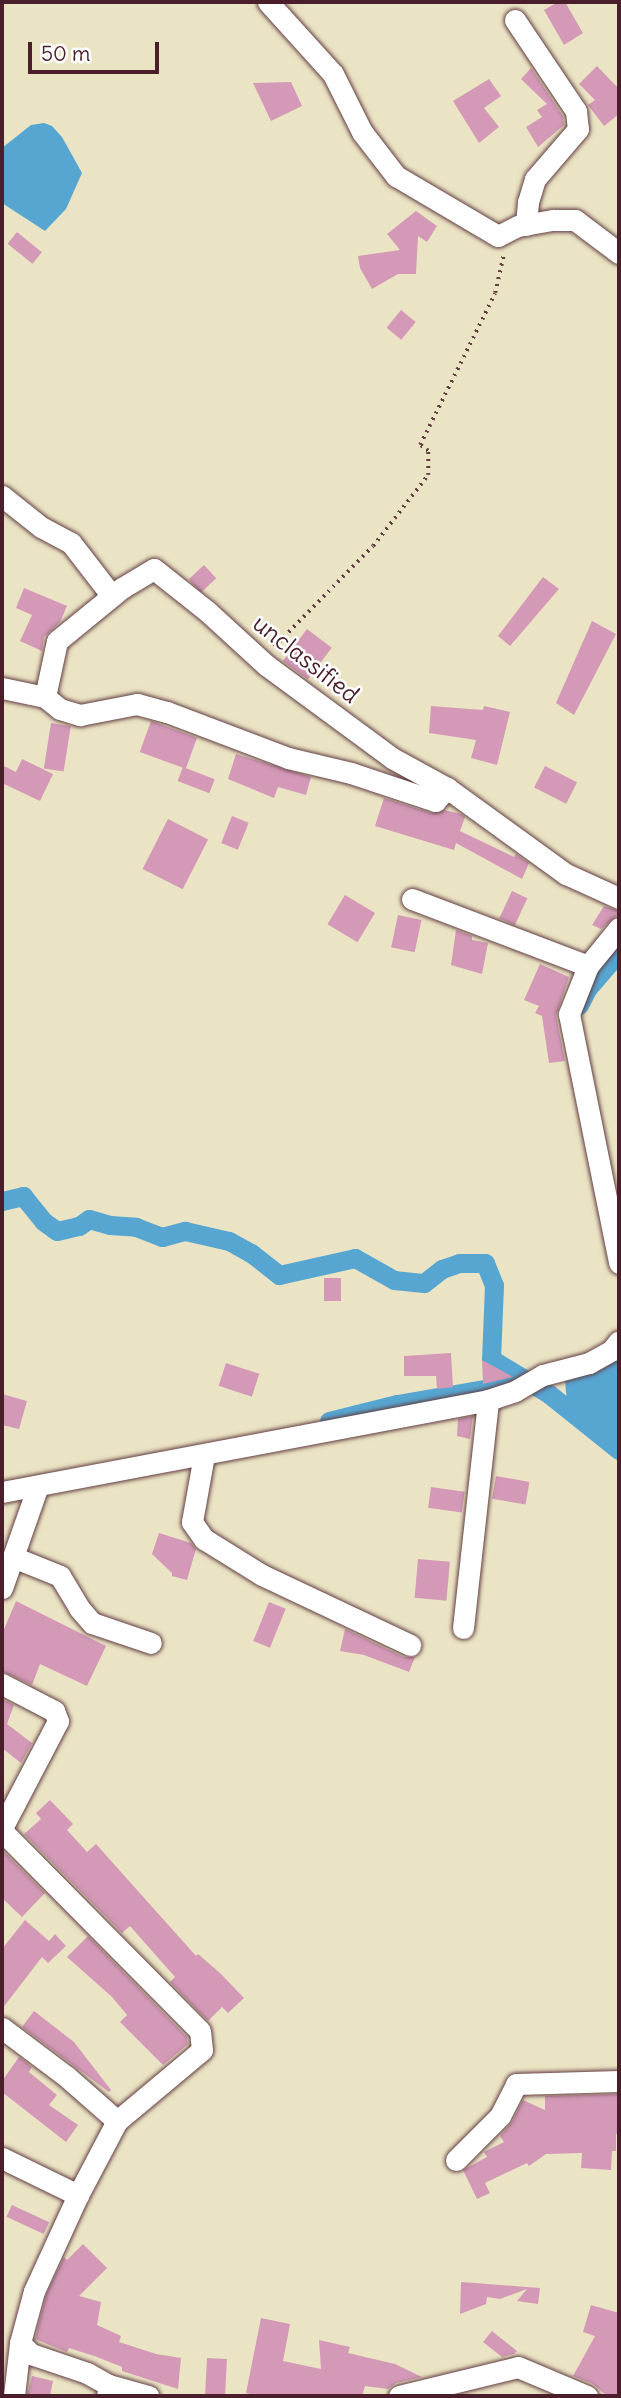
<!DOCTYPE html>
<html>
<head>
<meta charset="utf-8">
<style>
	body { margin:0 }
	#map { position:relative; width:621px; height:2398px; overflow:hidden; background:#ebe4c4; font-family:Delius,sans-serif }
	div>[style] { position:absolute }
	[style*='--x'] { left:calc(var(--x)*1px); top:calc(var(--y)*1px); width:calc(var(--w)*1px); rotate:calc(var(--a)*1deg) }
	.water>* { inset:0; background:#57a6d1 }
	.canal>* { height:19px; margin:-9.5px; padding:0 9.5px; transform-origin:9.5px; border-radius:9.5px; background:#57a6d1 }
	.building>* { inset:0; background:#d399b7; transform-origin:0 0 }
	.path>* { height:3.5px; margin-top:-1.75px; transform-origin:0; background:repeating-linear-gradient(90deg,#623d42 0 2px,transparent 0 7px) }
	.roads { filter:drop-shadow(0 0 2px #623d42) drop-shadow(0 0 2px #623d42) }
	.street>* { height:21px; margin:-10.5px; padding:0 10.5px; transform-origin:10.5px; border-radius:10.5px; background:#fff }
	span { translate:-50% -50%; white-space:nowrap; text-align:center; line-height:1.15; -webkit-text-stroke:5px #fff; paint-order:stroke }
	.street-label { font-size:24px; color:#4a1f2b }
	.frame { position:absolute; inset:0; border:4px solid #4a1f2b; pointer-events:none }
	.scale { position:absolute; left:28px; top:42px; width:131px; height:32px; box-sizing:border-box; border:4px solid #4a1f2b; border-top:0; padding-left:9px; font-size:21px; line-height:24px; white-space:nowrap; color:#4a1f2b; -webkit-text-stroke:5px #fff; paint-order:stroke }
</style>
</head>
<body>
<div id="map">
	<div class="water">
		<i style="clip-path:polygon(44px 123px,52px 126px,62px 137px,82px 173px,66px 209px,45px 231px,2px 203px,2px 148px,31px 125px)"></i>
		<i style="clip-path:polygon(616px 1370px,619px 1386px,619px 1442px,567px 1402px,565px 1381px)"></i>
	</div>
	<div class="canal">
		<i style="--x:579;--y:1005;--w:18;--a:-63"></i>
		<i style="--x:587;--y:989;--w:49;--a:-49.1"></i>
		<i style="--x:2;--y:1201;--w:22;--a:-13"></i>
		<i style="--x:23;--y:1196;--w:32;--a:51"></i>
		<i style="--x:43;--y:1221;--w:17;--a:36"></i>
		<i style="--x:57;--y:1231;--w:23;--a:-13"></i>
		<i style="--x:79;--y:1226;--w:12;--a:-35"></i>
		<i style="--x:89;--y:1219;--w:22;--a:16"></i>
		<i style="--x:110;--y:1225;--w:26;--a:4"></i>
		<i style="--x:136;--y:1227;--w:28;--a:21"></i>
		<i style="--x:162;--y:1237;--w:24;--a:-15"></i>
		<i style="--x:185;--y:1231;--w:45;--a:12.8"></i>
		<i style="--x:229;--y:1241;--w:25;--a:29"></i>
		<i style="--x:251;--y:1253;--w:36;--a:38"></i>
		<i style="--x:279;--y:1275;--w:78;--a:-12.6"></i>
		<i style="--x:355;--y:1258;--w:45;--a:29.4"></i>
		<i style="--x:394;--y:1280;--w:30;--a:6"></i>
		<i style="--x:424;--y:1283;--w:23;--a:-38"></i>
		<i style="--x:442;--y:1269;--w:18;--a:-19"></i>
		<i style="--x:459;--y:1263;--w:26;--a:0"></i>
		<i style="--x:485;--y:1263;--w:24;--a:68"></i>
		<i style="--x:494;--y:1285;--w:74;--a:92.3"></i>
		<i style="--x:491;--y:1359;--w:68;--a:31.1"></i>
		<i style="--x:549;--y:1394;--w:90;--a:38.7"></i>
		<i style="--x:579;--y:1371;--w:41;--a:-11.3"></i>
		<i style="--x:329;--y:1421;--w:70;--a:-14"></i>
		<i style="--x:397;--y:1404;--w:124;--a:-9.8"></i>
	</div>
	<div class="building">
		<i style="clip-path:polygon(558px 2px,565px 2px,583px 33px,564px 45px,544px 10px)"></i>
		<i style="clip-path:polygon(597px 66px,619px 89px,619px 114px,604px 126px,588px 105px,595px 100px,579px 84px)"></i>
		<i style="clip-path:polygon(531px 68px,563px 116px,564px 125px,538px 147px,526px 127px,542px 117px,537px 110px,547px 104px,521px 79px)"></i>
		<i style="clip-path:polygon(489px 79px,501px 96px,484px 108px,499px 127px,479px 143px,453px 101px)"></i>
		<i style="clip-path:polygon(291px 82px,302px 106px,271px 121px,253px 83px)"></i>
		<i style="clip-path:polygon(416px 211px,437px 226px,427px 242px,418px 236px,416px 274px,398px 274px,372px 289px,360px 268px,358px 256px,400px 250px,387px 234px)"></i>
		<i style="left:17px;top:232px;width:32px;height:15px;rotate:39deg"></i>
		<i style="left:401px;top:310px;width:19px;height:23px;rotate:39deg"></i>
		<i style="left:204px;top:565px;width:18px;height:21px;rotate:47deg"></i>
		<i style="clip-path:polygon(543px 577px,559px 589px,510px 646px,498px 636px)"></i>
		<i style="clip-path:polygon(24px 588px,67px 606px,60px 622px,44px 637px,42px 651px,20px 641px,32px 615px,16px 608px)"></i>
		<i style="clip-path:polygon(592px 621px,616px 634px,574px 715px,556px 703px)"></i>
		<i style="left:307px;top:629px;width:31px;height:40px;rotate:37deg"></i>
		<i style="clip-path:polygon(431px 706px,483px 710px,484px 706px,510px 712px,497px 765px,471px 758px,476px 740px,429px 733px)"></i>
		<i style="left:151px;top:721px;width:49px;height:33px;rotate:20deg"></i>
		<i style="left:51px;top:723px;width:20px;height:46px;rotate:9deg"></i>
		<i style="clip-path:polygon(236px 754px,311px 777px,306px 795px,278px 787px,274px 798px,228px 779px)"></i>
		<i style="clip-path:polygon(22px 759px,53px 774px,40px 801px,2px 783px,2px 765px,16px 772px)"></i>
		<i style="left:545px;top:766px;width:36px;height:24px;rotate:27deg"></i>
		<i style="left:183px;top:767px;width:34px;height:15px;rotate:21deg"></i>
		<i style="clip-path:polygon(384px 798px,431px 813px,444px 810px,461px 814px,465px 817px,460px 831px,514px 857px,516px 854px,529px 863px,522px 879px,456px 843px,454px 850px,375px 826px)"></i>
		<i style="left:232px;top:816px;width:18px;height:29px;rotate:22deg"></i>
		<i style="left:168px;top:819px;width:45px;height:56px;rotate:27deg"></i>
		<i style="left:512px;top:891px;width:17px;height:30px;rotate:25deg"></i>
		<i style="left:345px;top:895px;width:35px;height:34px;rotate:31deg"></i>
		<i style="clip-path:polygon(604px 906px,619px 911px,619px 914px,601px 929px,592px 925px)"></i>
		<i style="left:398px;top:915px;width:24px;height:33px;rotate:12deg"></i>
		<i style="clip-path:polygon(456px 930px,472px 936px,472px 940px,488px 943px,482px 974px,451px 965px)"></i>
		<i style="clip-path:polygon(540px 964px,569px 977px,556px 1016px,565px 1061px,549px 1063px,542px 1016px,535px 1013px,539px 1006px,524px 1000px)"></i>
		<i style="left:324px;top:1278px;width:17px;height:23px"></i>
		<i style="clip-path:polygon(451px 1353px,453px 1387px,437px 1389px,436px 1376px,404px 1376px,404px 1356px)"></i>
		<i style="clip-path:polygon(482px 1360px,513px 1377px,483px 1384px)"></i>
		<i style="left:226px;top:1363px;width:35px;height:24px;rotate:18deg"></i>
		<i style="clip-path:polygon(2px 1394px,27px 1401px,19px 1429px,2px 1425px)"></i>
		<i style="clip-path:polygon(473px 1416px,470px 1439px,457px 1436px,458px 1419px)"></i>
		<i style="left:496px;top:1476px;width:34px;height:23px;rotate:10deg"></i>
		<i style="left:431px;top:1487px;width:34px;height:21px;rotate:8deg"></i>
		<i style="clip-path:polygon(159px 1533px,191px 1543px,196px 1549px,187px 1580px,172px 1576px,172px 1573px,152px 1554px)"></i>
		<i style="left:418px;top:1559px;width:32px;height:39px;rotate:5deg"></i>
		<i style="clip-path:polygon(16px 1601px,106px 1646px,87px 1686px,40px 1664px,32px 1685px,2px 1671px,2px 1634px)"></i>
		<i style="left:269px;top:1602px;width:18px;height:42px;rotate:22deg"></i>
		<i style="clip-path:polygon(345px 1629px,404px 1657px,415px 1657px,409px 1672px,364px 1655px,340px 1651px)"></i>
		<i style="clip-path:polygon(2px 1699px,14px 1705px,7px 1724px,32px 1743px,21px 1763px,2px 1748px)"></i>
		<i style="clip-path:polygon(50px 1800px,73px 1824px,67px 1830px,87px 1852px,96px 1844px,196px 1956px,198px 1954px,220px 1973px,244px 1998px,228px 2013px,222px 2007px,208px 2021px,170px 1982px,175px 1977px,130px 1926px,122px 1933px,24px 1834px,41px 1819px,36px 1813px)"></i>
		<i style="clip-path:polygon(4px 1852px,45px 1893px,22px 1917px,2px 1898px)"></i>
		<i style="clip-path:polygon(25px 1920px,49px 1941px,55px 1934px,66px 1946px,48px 1963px,42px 1957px,2px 2009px,2px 1949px)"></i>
		<i style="clip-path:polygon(88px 1936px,187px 2037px,188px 2044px,163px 2065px,120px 2022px,127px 2015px,112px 1997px,67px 1957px)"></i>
		<i style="clip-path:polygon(34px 2011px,74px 2042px,111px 2090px,109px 2092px,22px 2027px)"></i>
		<i style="clip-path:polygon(19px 2057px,32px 2067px,29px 2072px,57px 2095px,49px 2105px,78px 2125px,66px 2142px,2px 2092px,2px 2081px)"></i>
		<i style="clip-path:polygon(619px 2094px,619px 2134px,616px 2134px,616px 2151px,612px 2151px,611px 2170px,581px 2168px,582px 2153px,546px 2154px,529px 2166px,527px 2163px,485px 2183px,490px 2193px,477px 2199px,463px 2170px,487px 2157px,484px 2152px,504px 2142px,500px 2136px,512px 2122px,523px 2100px,545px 2110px,545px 2096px)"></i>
		<i style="left:12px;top:2205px;width:41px;height:13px;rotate:25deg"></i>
		<i style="clip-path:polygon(83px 2244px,107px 2268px,79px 2296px,101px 2302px,97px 2325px,121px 2336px,119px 2342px,156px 2354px,181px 2358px,178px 2389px,122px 2371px,122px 2367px,97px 2357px,69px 2348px,67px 2352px,35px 2339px,46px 2295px,64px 2257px,67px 2260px)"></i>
		<i style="clip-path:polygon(461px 2282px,540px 2288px,538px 2304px,517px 2301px,527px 2289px,500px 2299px,487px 2297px,486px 2304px,460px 2314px)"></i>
		<i style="clip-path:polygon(591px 2305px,619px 2313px,619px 2396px,607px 2396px,593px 2384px,573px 2376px,595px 2336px,583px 2332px)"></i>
		<i style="clip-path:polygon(261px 2318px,290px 2324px,283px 2361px,321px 2369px,319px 2340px,350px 2347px,348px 2353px,395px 2364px,422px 2377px,396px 2383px,388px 2389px,365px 2386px,362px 2396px,260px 2396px,246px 2393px)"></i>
		<i style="clip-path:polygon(492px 2331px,517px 2351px,514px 2354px,502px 2357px,483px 2342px)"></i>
		<i style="left:207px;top:2358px;width:20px;height:36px;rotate:3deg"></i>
		<i style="clip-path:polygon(32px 2376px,53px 2381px,50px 2396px,27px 2396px)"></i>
	</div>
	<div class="path">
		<i style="--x:274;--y:647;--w:141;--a:-45.6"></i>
		<i style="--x:373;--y:546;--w:90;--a:-52.2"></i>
		<i style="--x:428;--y:475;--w:24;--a:-90"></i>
		<i style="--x:428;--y:451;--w:10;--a:-143"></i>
		<i style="--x:420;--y:445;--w:169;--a:-63.7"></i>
		<i style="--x:495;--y:293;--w:41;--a:-77.3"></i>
	</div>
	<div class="roads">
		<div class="street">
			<i style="--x:268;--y:2;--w:97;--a:47.9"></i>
			<i style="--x:333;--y:74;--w:65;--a:63.4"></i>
			<i style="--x:362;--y:132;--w:56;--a:52.3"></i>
			<i style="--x:396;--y:176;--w:118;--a:30.5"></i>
			<i style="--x:498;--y:236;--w:22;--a:-27"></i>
			<i style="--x:518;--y:226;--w:36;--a:-10"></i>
			<i style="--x:553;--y:220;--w:22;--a:0"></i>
			<i style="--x:575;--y:220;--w:55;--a:36.9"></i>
			<i style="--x:515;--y:20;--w:110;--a:56.2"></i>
			<i style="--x:576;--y:111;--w:18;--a:84"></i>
			<i style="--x:578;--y:129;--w:66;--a:130.7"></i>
			<i style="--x:535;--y:179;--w:24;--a:107"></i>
			<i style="--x:528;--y:202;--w:23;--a:95"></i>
			<i style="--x:2;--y:496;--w:50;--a:38.5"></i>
			<i style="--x:41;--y:527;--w:34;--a:28"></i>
			<i style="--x:71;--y:543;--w:67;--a:52.3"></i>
			<i style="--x:2;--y:688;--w:44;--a:11.8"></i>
			<i style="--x:45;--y:697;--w:57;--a:-77.9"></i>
			<i style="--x:57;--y:641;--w:84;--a:-39.2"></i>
			<i style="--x:122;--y:588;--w:37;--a:-31"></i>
			<i style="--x:154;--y:569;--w:68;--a:38.4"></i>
			<i style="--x:207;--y:611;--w:80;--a:42.5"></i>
			<i style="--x:266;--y:665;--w:157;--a:36.4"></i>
			<i style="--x:392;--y:758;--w:63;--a:28.6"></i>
			<i style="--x:447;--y:788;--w:147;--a:35.9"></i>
			<i style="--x:566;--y:874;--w:58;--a:24.4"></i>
			<i style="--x:45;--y:697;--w:19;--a:39"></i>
			<i style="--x:60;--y:709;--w:21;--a:17"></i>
			<i style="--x:80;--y:715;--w:58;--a:-10.9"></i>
			<i style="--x:137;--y:704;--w:31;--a:15"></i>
			<i style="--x:167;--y:712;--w:129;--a:20.8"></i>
			<i style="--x:288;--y:758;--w:65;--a:13.4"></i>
			<i style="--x:351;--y:773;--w:89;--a:18.4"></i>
			<i style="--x:435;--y:801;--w:18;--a:-47"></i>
			<i style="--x:412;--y:899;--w:188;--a:20.8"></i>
			<i style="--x:619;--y:928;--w:49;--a:129.2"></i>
			<i style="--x:588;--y:966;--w:52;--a:111.6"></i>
			<i style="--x:569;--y:1014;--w:254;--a:78.6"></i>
			<i style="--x:204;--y:1455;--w:68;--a:100.2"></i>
			<i style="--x:192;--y:1522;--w:21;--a:55"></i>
			<i style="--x:204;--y:1539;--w:68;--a:31.8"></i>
			<i style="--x:262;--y:1575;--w:164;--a:25.3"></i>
			<i style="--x:2;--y:1492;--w:495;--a:-10.7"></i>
			<i style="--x:488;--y:1400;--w:28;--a:-18"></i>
			<i style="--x:515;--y:1391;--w:32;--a:-30"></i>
			<i style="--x:543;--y:1375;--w:48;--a:-14.6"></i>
			<i style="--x:589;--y:1363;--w:26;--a:-29"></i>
			<i style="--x:612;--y:1350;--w:11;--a:-52"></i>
			<i style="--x:13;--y:1557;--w:51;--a:22"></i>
			<i style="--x:60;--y:1576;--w:37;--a:59"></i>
			<i style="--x:79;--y:1608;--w:20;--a:49"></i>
			<i style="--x:92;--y:1623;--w:62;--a:18.7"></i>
			<i style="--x:2;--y:1588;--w:108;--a:-70.6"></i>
			<i style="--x:463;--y:1628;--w:229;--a:-83.7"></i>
			<i style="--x:2;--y:1684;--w:59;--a:27.4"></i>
			<i style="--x:54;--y:1711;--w:11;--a:68"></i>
			<i style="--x:58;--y:1721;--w:121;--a:117.6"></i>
			<i style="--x:2;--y:1831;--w:281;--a:45.3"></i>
			<i style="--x:200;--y:2031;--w:19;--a:84"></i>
			<i style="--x:202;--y:2050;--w:111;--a:140.1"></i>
			<i style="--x:2;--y:2028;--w:80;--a:36.9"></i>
			<i style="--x:66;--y:2076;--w:68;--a:41.4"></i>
			<i style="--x:117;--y:2121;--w:84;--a:117.8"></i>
			<i style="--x:78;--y:2195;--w:106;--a:114.6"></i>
			<i style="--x:34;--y:2291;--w:54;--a:105.1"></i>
			<i style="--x:20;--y:2343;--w:16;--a:45"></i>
			<i style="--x:31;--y:2354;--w:59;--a:18.7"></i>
			<i style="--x:87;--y:2373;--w:25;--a:29"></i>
			<i style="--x:109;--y:2385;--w:11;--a:100"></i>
			<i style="--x:2;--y:2158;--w:85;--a:26"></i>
			<i style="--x:456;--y:2160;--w:62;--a:-45"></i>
			<i style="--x:500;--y:2116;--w:36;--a:-63"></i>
			<i style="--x:516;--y:2084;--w:103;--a:-1.7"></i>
			<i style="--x:109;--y:2385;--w:41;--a:15.8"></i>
			<i style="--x:14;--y:2396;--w:53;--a:-83.5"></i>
			<i style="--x:399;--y:2396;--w:122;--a:-13.7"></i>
			<i style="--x:518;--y:2367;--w:75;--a:22.8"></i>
		</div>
	</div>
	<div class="street-label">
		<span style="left:306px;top:659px;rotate:38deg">unclassified</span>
	</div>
	<div class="frame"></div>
	<div class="scale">50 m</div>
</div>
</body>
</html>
